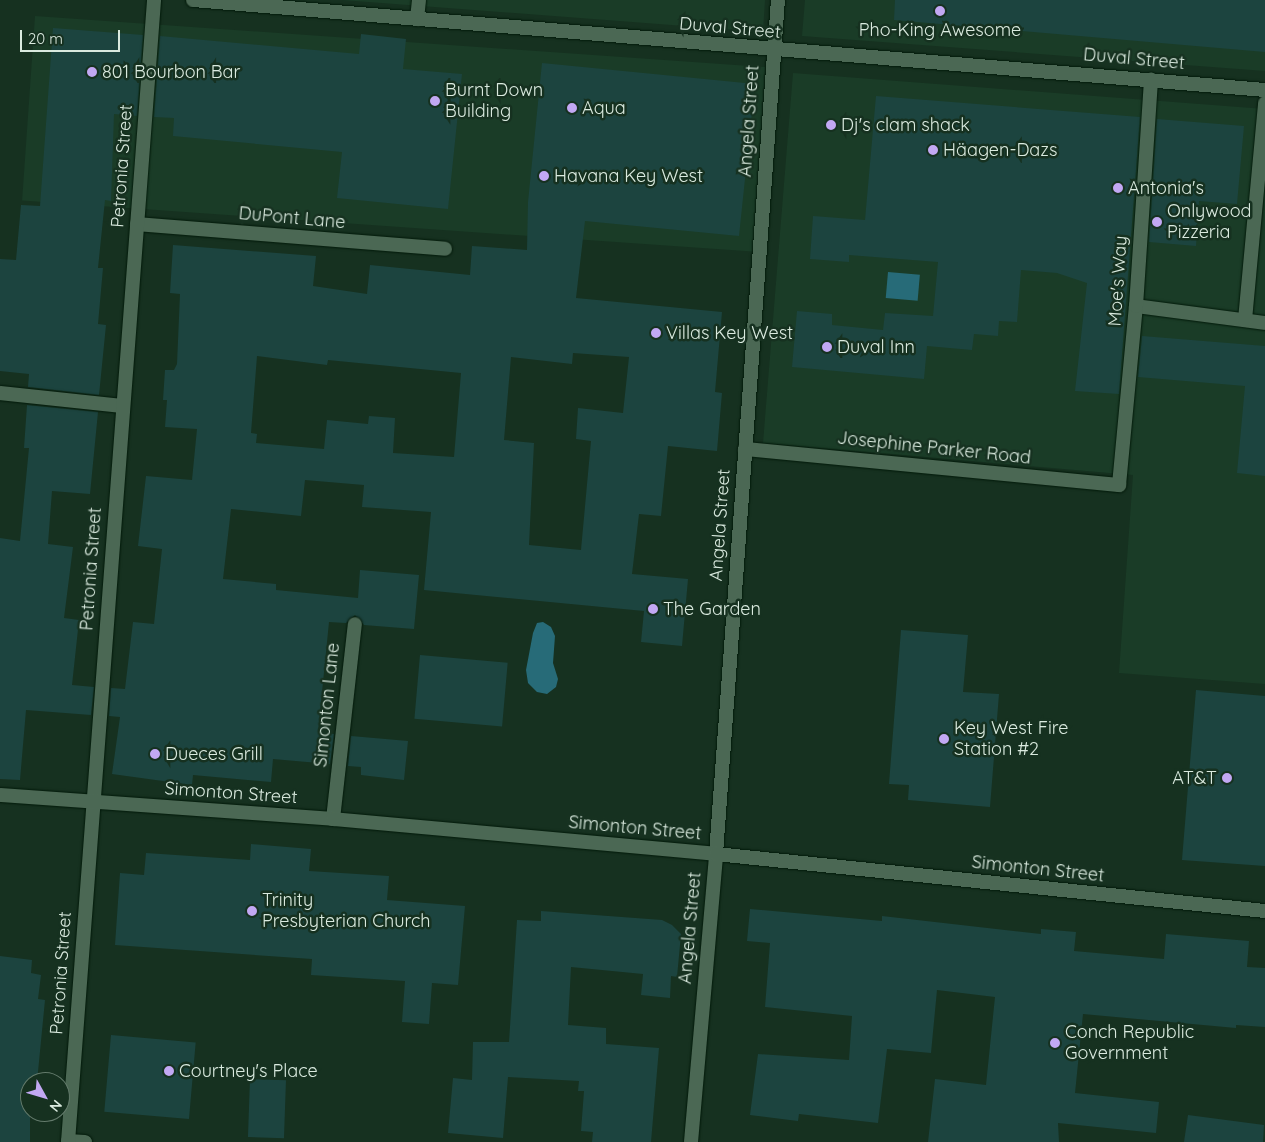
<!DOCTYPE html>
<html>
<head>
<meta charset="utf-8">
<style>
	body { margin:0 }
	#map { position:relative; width:1265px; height:1142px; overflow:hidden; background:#163120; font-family:Quicksand,sans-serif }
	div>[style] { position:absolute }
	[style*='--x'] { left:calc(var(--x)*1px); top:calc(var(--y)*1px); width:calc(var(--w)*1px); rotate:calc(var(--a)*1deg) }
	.built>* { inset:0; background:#1a3c27; transform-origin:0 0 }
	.water>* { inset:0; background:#276b78; transform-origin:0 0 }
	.building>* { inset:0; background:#1c443f; transform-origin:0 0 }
	.roads { filter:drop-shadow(0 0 1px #001909) drop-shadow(0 0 1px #001909) }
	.service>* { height:14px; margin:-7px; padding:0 7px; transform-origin:7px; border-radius:7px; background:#4b6854 }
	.pedestrian>* { height:14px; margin:-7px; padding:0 7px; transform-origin:7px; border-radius:7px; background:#4b6854 }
	.minor>* { height:14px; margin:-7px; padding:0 7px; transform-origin:7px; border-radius:7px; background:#4b6854 }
	.tertiary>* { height:14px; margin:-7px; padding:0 7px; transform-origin:7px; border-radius:7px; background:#4b6854 }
	.dots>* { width:14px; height:14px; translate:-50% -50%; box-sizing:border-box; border:2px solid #163120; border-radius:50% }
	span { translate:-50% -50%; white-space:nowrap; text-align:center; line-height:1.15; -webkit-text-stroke:5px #163120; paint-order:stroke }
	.street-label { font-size:18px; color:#daeadf }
	.poi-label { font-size:18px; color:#daeadf }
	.left { translate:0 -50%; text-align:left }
	.right { translate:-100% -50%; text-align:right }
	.north { position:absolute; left:20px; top:1072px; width:50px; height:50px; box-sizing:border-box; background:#163120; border:1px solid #647b6c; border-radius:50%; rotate:129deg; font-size:14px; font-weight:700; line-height:20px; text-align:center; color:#daeadf }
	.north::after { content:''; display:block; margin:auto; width:18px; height:22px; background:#c2a8f3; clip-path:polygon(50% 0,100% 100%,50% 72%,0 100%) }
	.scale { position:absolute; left:20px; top:30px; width:100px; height:22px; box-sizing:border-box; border:2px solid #daeadf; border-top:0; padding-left:6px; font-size:15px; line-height:18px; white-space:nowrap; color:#daeadf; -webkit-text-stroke:4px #163120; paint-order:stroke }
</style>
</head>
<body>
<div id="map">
	<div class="built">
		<i style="clip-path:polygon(342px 0,765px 0,763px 32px)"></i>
		<i style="clip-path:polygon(805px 0,1265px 0,1265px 71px,802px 36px)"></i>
		<i style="left:35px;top:16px;width:732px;height:185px;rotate:4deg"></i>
		<i style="clip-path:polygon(793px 73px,1265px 109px,1265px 684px,1119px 673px,1133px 475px,763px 443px)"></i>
	</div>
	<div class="water">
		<i style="left:888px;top:272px;width:32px;height:26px;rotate:5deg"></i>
		<i style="clip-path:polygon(543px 622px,551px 627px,555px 636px,553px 663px,558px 679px,556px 687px,547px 694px,537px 692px,528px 683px,526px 670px,533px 633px,537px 623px)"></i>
	</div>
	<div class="building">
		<i style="clip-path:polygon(895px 0,1265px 0,1265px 52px,894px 20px)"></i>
		<i style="clip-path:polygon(53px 28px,143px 35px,137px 116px,114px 114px,111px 201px,105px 200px,98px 268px,103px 268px,98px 324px,106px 325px,99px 395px,28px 387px,29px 374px,0 371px,0 259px,16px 260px,21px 205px,40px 206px)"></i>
		<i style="clip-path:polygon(361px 34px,406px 39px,403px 69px,462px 74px,448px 209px,337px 198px,342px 152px,173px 136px,174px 118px,154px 117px,160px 36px,359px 54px)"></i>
		<i style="clip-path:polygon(evenodd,542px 63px,755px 84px,739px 236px,585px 221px,576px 298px,722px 312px,715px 392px,722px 393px,717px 451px,668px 446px,661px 516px,639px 514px,632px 574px,688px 579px,682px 646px,641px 642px,644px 611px,424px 590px,431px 512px,362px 507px,364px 485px,305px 480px,301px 516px,231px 509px,223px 579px,276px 584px,276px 590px,358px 598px,360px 570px,419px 575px,414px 629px,364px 625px,355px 615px,346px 623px,329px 622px,318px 732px,334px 734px,330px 764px,273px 759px,271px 782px,193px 775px,192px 785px,112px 774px,120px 717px,109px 716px,111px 688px,125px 689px,133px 622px,154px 624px,162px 549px,138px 546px,146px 476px,192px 480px,197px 429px,165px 427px,167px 400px,163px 400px,165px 370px,174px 370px,177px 364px,180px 294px,170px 293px,173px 245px,316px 256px,313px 286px,367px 294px,370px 265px,470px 275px,472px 246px,527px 250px,528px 202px,542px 63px,573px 353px,629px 357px,623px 413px,578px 408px,576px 439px,591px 441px,581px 550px,529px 545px,534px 443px,504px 440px,511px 357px,572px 364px,573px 353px,542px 63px,257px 356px,327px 365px,328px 360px,461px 373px,454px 457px,393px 453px,395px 418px,369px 416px,368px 424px,327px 420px,324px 449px,256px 443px,257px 434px,251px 433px,257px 356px)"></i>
		<i style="clip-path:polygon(876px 96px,1140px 117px,1119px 394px,1075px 391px,1087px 283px,1057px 273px,1021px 270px,1017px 322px,999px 321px,998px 336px,974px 334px,972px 350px,927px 346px,924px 379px,792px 367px,797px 311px,832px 314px,832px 325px,883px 330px,885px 313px,933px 316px,938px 262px,849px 255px,849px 262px,810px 259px,813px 216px,865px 220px)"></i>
		<i style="clip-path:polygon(1157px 119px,1244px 126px,1237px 204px,1199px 201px,1196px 246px,1149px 242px)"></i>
		<i style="clip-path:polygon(1142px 336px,1265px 346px,1265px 476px,1237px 473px,1245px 386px,1138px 377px)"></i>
		<i style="clip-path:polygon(27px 405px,98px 412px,90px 494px,52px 491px,48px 544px,73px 547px,64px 618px,79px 620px,72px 685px,94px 687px,91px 715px,26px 710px,20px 780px,0 779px,0 538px,20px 541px,29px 448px,24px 448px)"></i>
		<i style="clip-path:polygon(901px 630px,968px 635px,963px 692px,999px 694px,990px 807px,908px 800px,909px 785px,889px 784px)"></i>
		<i style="left:420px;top:655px;width:88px;height:64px;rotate:5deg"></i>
		<i style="clip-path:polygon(1196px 690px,1265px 696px,1265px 866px,1182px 860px)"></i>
		<i style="clip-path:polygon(351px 736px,408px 741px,404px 780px,361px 775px,361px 767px,348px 766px)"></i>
		<i style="clip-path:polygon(251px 844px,311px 849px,309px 871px,389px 876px,387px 900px,465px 906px,458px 985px,432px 983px,429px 1024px,402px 1022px,405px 981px,311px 975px,312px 959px,115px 945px,120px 873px,144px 875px,146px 853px,250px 860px)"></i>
		<i style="clip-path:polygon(750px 909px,882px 921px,882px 916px,1041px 934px,1041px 929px,1076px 932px,1074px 951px,1164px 959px,1166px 934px,1249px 941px,1247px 967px,1265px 968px,1265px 1027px,1236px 1025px,1236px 1028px,1083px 1014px,1075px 1093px,1159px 1102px,1156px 1133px,1058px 1123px,1059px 1142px,928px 1142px,935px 1079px,986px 1085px,995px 997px,937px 990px,931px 1053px,887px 1049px,878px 1123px,799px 1114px,798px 1121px,750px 1115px,758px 1054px,849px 1060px,852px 1016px,765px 1007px,770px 943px,747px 941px)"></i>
		<i style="clip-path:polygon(541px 911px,662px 920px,672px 925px,681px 934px,677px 977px,671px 976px,670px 998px,641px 995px,643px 974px,571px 967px,568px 1025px,606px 1028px,606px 1044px,659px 1048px,651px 1142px,592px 1142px,593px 1132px,581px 1131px,584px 1091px,578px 1091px,579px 1081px,508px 1077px,503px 1138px,448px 1133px,453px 1078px,472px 1080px,473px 1042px,509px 1042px,517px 920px,541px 921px)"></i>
		<i style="clip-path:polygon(0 956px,32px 960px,31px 973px,41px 975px,38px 999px,45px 1000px,37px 1082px,30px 1082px,30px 1142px,0 1142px)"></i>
		<i style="left:111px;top:1035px;width:85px;height:77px;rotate:5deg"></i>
		<i style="left:250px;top:1079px;width:36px;height:58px;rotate:2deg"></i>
		<i style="clip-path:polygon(1188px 1115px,1264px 1125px,1263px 1142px,1184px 1142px)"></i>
	</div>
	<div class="roads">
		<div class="service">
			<i style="--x:417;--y:19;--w:19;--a:-84"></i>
			<i style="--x:137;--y:224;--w:309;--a:4.6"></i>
			<i style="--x:333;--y:819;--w:196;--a:-83.6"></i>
		</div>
		<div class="pedestrian">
			<i style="--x:1136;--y:306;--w:130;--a:7.5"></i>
			<i style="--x:1245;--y:320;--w:218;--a:-84.7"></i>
			<i style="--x:1119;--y:485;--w:180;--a:-84.6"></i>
			<i style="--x:1136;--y:306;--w:227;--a:-86.2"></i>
		</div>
		<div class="minor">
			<i style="--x:0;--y:393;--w:123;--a:6.1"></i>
			<i style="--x:745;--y:449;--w:376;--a:5.5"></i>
			<i style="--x:68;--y:1141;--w:17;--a:3"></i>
			<i style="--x:68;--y:1142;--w:1145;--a:-85.69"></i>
			<i style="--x:691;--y:1142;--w:289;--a:-85"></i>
			<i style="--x:716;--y:854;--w:856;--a:-85.85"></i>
		</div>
		<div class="tertiary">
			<i style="--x:193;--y:0;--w:1076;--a:4.8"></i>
			<i style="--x:0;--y:795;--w:334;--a:4.1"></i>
			<i style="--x:333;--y:819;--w:385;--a:5.2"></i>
			<i style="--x:716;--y:854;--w:552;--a:5.93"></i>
		</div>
	</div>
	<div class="dots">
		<i style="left:940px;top:11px;background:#c2a8f3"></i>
		<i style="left:92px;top:72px;background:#c2a8f3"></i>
		<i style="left:435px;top:101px;background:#c2a8f3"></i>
		<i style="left:572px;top:108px;background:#c2a8f3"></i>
		<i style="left:831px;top:125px;background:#c2a8f3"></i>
		<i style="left:933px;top:150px;background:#c2a8f3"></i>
		<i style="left:544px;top:176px;background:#c2a8f3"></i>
		<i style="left:1118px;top:188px;background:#c2a8f3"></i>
		<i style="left:1157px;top:222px;background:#c2a8f3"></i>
		<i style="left:656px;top:333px;background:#c2a8f3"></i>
		<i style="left:827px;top:347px;background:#c2a8f3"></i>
		<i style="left:653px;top:609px;background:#c2a8f3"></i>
		<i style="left:944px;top:739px;background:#c2a8f3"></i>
		<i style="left:155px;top:754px;background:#c2a8f3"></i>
		<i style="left:1227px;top:778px;background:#c2a8f3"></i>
		<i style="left:252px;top:911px;background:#c2a8f3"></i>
		<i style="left:1055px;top:1043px;background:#c2a8f3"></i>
		<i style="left:169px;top:1071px;background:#c2a8f3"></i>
	</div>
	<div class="street-label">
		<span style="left:730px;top:28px;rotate:5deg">Duval Street</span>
		<span style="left:1134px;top:59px;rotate:5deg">Duval Street</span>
		<span style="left:749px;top:121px;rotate:-86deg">Angela Street</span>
		<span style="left:122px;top:166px;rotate:-86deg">Petronia Street</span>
		<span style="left:292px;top:218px;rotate:5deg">DuPont Lane</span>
		<span style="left:1118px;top:281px;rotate:-86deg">Moe's Way</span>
		<span style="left:934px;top:448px;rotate:6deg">Josephine Parker Road</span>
		<span style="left:720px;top:525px;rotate:-86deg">Angela Street</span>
		<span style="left:91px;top:569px;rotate:-86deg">Petronia Street</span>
		<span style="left:327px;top:705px;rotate:-84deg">Simonton Lane</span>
		<span style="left:231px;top:793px;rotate:4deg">Simonton Street</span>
		<span style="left:635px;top:828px;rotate:5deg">Simonton Street</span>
		<span style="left:1038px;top:869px;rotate:6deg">Simonton Street</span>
		<span style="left:690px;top:928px;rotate:-85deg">Angela Street</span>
		<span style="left:61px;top:973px;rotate:-86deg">Petronia Street</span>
	</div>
	<div class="poi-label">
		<span style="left:940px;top:30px">Pho-King Awesome</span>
		<span class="left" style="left:102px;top:72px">801 Bourbon Bar</span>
		<span class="left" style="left:445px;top:101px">Burnt Down<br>Building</span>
		<span class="left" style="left:582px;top:108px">Aqua</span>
		<span class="left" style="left:841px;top:125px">Dj's clam shack</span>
		<span class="left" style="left:943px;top:150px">Häagen-Dazs</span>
		<span class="left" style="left:554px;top:176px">Havana Key West</span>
		<span class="left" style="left:1128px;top:188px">Antonia's</span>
		<span class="left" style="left:1167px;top:222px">Onlywood<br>Pizzeria</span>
		<span class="left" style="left:666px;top:333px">Villas Key West</span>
		<span class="left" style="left:837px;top:347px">Duval Inn</span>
		<span class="left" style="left:663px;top:609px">The Garden</span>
		<span class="left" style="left:954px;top:739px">Key West Fire<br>Station #2</span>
		<span class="left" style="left:165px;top:754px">Dueces Grill</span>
		<span class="right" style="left:1217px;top:778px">AT&amp;T</span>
		<span class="left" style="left:262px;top:911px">Trinity<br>Presbyterian Church</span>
		<span class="left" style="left:1065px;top:1043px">Conch Republic<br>Government</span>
		<span class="left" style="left:179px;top:1071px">Courtney's Place</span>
	</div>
	<div class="north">N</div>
	<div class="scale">20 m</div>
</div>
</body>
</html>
